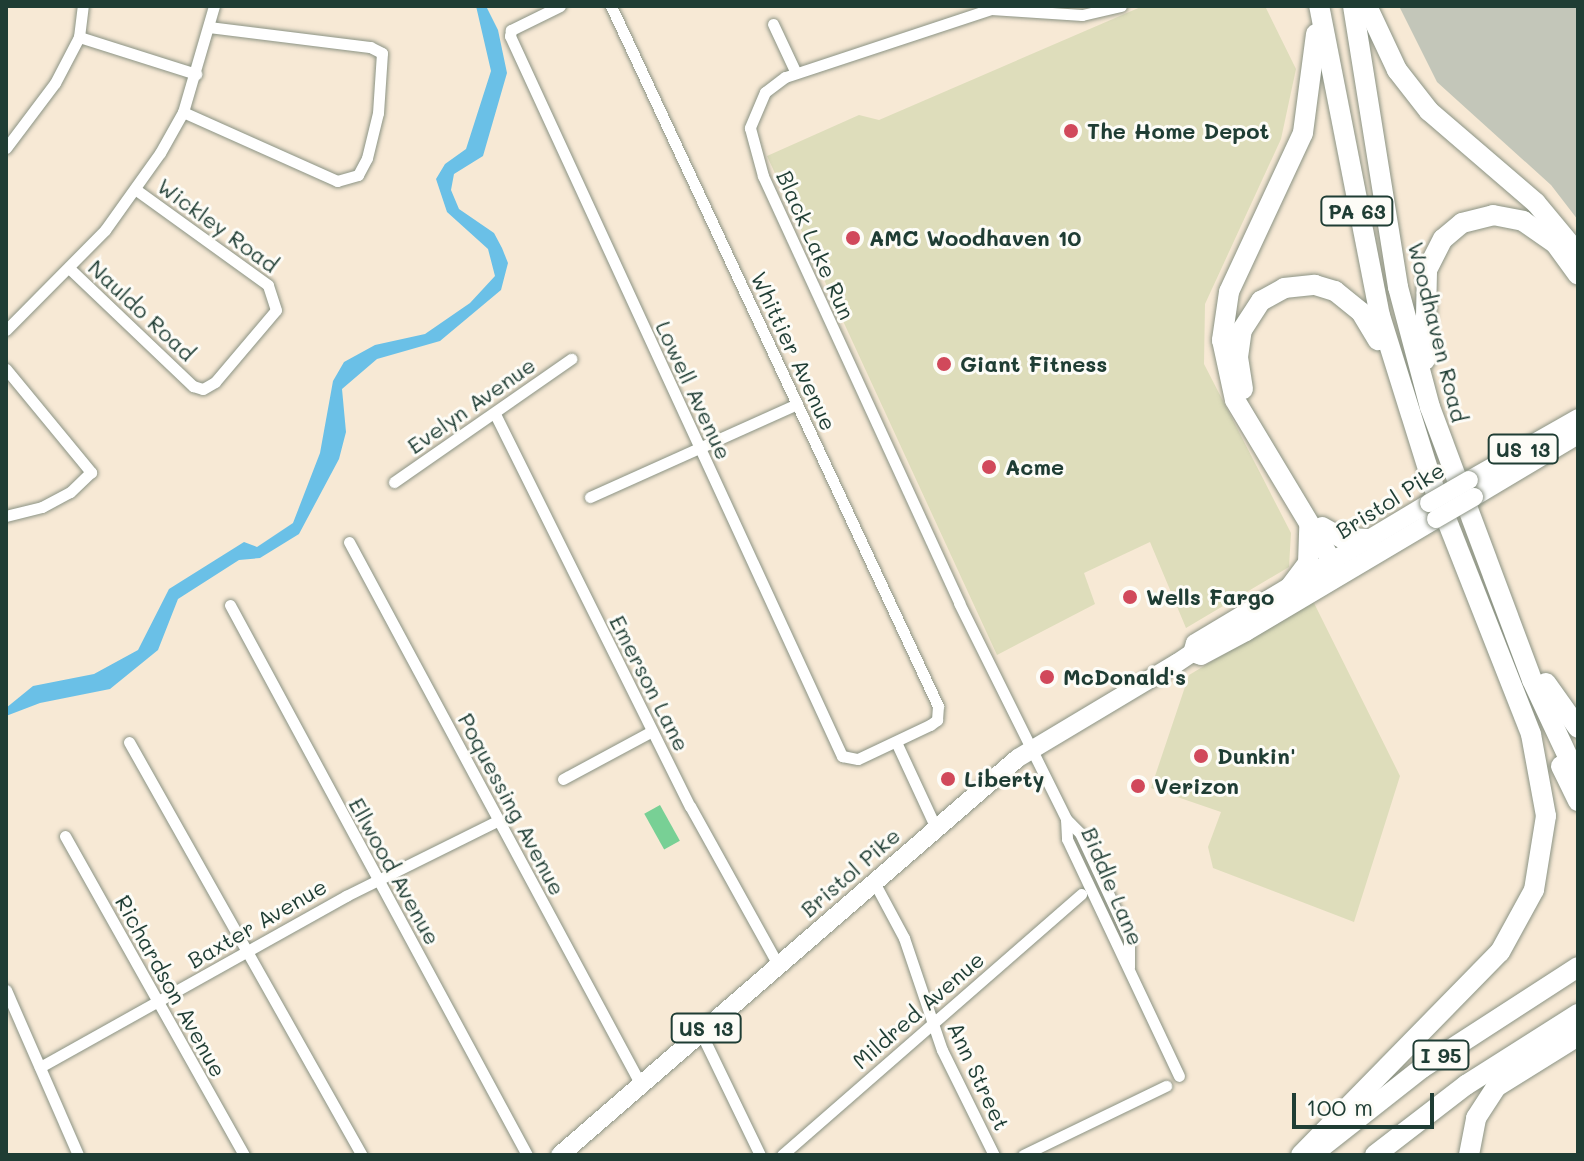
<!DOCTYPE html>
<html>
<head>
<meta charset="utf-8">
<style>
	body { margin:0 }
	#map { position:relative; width:1584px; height:1161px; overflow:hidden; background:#f7e9d5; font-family:Mali,sans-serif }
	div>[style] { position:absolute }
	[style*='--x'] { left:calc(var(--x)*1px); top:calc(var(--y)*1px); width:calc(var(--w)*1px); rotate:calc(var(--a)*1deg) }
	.built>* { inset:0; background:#deddbb }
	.industrial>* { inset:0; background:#c3c6b9 }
	.green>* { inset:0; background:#78d095; transform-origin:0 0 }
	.water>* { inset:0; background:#6ac0e7 }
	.roads { filter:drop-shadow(0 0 2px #8b9384) drop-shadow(0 0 2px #8b9384) }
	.minor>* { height:11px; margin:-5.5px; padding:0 5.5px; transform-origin:5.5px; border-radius:5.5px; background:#fff }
	.primary>* { height:18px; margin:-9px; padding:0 9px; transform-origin:9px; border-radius:9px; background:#fff }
	.motorway>* { height:20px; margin:-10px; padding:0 10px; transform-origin:10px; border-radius:10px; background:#fff }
	.bridges { filter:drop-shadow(0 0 2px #8b9384) drop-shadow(0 0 2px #8b9384) }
	.primary-bridge>* { height:18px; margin:-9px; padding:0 9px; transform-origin:9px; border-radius:9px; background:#fff }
	.dots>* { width:22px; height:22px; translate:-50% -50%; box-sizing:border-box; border:4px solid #fdfcf7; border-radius:50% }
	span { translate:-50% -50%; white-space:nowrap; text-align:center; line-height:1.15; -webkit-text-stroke:6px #fdfcf7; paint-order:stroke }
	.shield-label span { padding:2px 6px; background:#fdfcf7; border:2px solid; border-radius:6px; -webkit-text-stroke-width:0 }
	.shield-label { font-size:20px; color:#1f3d34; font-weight:700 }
	.poi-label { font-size:22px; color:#1f3d34; font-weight:700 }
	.left { translate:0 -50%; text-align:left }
	.street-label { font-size:22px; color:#1f3d34 }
	.frame { position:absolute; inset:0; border:8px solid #1f3d34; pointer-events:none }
	.scale { position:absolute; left:1292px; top:1093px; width:142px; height:36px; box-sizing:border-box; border:4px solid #1f3d34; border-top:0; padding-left:10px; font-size:24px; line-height:28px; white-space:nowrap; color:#1f3d34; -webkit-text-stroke:6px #fdfcf7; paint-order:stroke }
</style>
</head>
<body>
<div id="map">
	<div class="built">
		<i style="clip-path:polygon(1143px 6px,1265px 6px,1296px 69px,1281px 139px,1205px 304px,1204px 364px,1291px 533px,1289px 567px,1186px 628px,1150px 542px,1084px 573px,1095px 604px,997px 655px,767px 156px,859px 115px,879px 120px)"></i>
		<i style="clip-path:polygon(1313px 601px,1400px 776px,1354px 922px,1213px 868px,1208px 847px,1221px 812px,1151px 788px,1189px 675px)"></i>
	</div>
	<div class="industrial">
		<i style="clip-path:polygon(1399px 6px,1578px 6px,1578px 220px,1551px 185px,1437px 82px)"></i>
	</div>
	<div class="green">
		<i style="left:660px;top:805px;width:41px;height:18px;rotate:61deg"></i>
	</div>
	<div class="water">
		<i style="clip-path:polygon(476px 6px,486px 6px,498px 30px,507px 73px,483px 156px,454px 174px,451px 190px,459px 209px,494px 233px,502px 248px,508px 263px,501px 290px,440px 341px,377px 359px,342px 389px,346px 432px,339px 459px,299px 534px,260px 558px,239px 560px,178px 599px,158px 650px,110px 689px,40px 703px,6px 716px,6px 708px,33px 686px,94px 674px,138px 650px,169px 589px,244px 542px,257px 547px,293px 523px,320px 453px,333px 381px,344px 362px,375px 345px,425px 334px,470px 303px,495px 276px,488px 249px,447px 212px,436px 179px,445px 164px,466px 149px,491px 71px)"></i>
	</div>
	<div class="roads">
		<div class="minor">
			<i style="--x:560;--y:6;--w:55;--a:153.9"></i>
			<i style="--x:511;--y:30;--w:6;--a:99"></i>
			<i style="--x:510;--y:36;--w:793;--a:65.25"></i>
			<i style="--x:842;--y:756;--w:16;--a:11"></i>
			<i style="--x:858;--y:759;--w:80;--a:-25.3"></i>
			<i style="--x:930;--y:725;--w:9;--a:-36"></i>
			<i style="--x:937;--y:720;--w:14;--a:-86"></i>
			<i style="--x:938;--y:706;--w:773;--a:-115.04"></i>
			<i style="--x:1121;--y:6;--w:40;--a:167"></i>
			<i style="--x:1082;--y:15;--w:91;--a:-176.2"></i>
			<i style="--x:991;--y:9;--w:217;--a:161.7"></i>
			<i style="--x:785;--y:77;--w:25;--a:143"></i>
			<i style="--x:765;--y:92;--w:39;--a:113"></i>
			<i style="--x:750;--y:128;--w:50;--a:74.8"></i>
			<i style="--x:763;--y:176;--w:470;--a:65.3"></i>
			<i style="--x:959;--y:603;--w:241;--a:63.6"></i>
			<i style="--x:1066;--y:819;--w:20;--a:45"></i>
			<i style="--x:1080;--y:833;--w:116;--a:65"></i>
			<i style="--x:1129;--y:938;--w:29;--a:90"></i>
			<i style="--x:773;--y:24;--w:54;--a:64.9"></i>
			<i style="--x:79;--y:37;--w:123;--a:17.5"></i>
			<i style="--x:183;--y:112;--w:169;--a:24.1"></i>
			<i style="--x:337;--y:181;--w:22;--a:-16"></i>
			<i style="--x:358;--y:175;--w:19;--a:-62"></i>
			<i style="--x:367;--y:158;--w:46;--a:-76.3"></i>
			<i style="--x:378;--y:113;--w:60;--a:-86.2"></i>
			<i style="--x:382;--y:53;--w:13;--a:-153"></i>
			<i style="--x:370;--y:47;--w:161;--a:-172.9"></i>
			<i style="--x:6;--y:148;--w:81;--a:-53"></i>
			<i style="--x:55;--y:83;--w:52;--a:-62.4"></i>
			<i style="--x:79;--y:37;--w:31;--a:-83"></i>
			<i style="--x:70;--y:269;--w:170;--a:43.6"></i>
			<i style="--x:193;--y:386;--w:10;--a:17"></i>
			<i style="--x:203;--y:389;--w:14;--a:-30"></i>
			<i style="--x:215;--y:382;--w:94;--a:-49.7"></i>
			<i style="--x:276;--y:310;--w:26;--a:-108"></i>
			<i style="--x:268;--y:285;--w:164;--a:-144.2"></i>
			<i style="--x:6;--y:330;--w:141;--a:-45.3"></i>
			<i style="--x:105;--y:230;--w:95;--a:-54.5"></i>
			<i style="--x:160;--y:153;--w:47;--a:-60.7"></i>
			<i style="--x:183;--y:112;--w:110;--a:-73.7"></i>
			<i style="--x:6;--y:369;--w:134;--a:50.5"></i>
			<i style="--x:91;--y:472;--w:29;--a:136"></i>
			<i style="--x:70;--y:492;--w:32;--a:152"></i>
			<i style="--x:42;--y:507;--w:37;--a:166"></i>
			<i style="--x:495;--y:414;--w:438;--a:63.6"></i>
			<i style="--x:690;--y:806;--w:182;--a:61"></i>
			<i style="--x:394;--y:482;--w:216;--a:-34.8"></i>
			<i style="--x:590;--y:497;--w:227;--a:-24.2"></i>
			<i style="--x:349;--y:542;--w:617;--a:61.73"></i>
			<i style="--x:230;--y:605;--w:625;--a:61.63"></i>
			<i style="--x:129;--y:742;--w:474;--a:60.6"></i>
			<i style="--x:896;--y:742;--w:95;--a:65.1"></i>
			<i style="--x:563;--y:779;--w:101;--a:-28.3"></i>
			<i style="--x:1066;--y:819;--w:20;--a:87"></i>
			<i style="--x:1067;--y:839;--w:262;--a:64.7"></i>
			<i style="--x:65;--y:836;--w:366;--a:60.7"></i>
			<i style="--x:874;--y:882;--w:64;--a:61.8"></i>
			<i style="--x:904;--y:938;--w:118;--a:71.3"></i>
			<i style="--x:942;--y:1050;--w:117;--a:63.7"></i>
			<i style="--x:6;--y:990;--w:180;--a:66.4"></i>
			<i style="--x:701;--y:1033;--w:136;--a:64.2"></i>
			<i style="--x:40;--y:1067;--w:351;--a:-29.2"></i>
			<i style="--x:346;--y:896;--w:169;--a:-26.4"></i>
			<i style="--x:782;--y:1155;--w:397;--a:-41.1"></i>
			<i style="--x:1023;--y:1155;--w:159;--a:-25.8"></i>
		</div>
		<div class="primary">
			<i style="--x:1469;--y:480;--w:125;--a:-29.6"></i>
			<i style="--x:1474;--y:497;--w:121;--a:-30.8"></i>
			<i style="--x:1192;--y:653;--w:9;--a:18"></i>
			<i style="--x:1201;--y:656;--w:51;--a:-28.1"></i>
			<i style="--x:1246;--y:632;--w:221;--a:-30.7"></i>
			<i style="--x:560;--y:1155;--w:606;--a:-40.92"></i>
			<i style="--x:1018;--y:758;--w:185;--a:-30.9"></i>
			<i style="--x:1177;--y:663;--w:18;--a:-34"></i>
			<i style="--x:1192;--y:653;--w:10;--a:-73"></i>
			<i style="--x:1195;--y:643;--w:273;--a:-30.9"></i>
		</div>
		<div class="motorway">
			<i style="--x:1353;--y:6;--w:285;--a:80.9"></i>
			<i style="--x:1398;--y:287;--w:124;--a:75.1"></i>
			<i style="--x:1430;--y:407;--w:291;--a:69.5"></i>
			<i style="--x:1532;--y:680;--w:108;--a:64.9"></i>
			<i style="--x:1367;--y:6;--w:71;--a:64.9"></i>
			<i style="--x:1397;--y:70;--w:52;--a:52"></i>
			<i style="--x:1429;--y:111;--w:141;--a:40.7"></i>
			<i style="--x:1536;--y:203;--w:60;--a:50.4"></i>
			<i style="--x:1316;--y:34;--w:100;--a:97.5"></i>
			<i style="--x:1303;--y:133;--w:175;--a:115"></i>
			<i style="--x:1229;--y:292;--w:49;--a:98.3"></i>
			<i style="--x:1222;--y:340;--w:61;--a:77.8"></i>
			<i style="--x:1235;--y:400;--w:190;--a:59"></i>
			<i style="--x:1425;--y:360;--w:90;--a:-88.7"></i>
			<i style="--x:1427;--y:270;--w:35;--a:-63"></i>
			<i style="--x:1443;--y:239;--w:25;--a:-40"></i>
			<i style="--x:1462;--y:223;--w:32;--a:-14"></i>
			<i style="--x:1493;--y:215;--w:31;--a:11"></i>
			<i style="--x:1523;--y:221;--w:39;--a:35"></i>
			<i style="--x:1555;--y:243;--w:39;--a:54"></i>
			<i style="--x:1243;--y:389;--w:32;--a:-99"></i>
			<i style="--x:1238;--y:357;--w:27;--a:-82"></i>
			<i style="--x:1242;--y:330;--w:35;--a:-57"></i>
			<i style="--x:1261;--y:301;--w:26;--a:-29"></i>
			<i style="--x:1284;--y:288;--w:31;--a:-6"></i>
			<i style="--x:1315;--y:285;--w:21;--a:17"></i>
			<i style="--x:1335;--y:291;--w:33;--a:39"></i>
			<i style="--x:1361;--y:312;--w:33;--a:59"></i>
			<i style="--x:1322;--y:527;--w:23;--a:29"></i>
			<i style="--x:1342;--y:538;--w:28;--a:2"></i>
			<i style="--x:1290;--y:587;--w:30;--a:-53"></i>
			<i style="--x:1308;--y:563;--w:37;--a:-88"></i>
			<i style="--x:1546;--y:683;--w:55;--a:54.6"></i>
			<i style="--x:1561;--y:766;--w:39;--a:64"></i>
			<i style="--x:1323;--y:1146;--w:126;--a:-38.2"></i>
			<i style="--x:1422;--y:1068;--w:186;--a:-32.9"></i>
			<i style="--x:1301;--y:1155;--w:284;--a:-45.6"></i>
			<i style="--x:1500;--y:952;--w:71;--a:-61.3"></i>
			<i style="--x:1534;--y:890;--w:75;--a:-80.8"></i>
			<i style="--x:1546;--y:816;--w:83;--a:-100.4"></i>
			<i style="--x:1531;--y:734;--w:268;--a:-111.5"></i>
			<i style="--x:1433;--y:485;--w:177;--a:-107.4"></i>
			<i style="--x:1380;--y:316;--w:316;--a:-101.1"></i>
			<i style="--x:1375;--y:1155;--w:115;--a:-37.6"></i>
			<i style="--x:1466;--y:1085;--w:133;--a:-32.4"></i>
			<i style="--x:1469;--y:1155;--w:38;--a:-79"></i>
			<i style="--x:1476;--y:1118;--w:37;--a:-57"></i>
			<i style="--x:1496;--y:1087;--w:97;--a:-31.9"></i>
		</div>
	</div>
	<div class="bridges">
		<div class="primary-bridge">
			<i style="--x:1429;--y:503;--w:46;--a:-29.9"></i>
			<i style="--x:1436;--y:519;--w:44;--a:-30.1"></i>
		</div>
	</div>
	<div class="dots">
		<i style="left:1071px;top:131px;background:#d1495b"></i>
		<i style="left:853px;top:238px;background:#d1495b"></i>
		<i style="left:944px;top:364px;background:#d1495b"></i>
		<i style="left:989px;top:467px;background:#d1495b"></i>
		<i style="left:1130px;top:597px;background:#d1495b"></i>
		<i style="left:1047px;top:677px;background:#d1495b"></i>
		<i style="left:1201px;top:756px;background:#d1495b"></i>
		<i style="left:948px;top:779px;background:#d1495b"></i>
		<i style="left:1138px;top:786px;background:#d1495b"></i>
	</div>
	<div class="shield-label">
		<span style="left:1357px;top:211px">PA 63</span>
		<span style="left:1523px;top:449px">US 13</span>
		<span style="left:706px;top:1028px">US 13</span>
		<span style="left:1441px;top:1055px">I 95</span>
	</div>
	<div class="poi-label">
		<span class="left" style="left:1087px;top:131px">The Home Depot</span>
		<span class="left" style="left:869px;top:238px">AMC Woodhaven 10</span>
		<span class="left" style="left:960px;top:364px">Giant Fitness</span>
		<span class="left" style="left:1005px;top:467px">Acme</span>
		<span class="left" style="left:1146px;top:597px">Wells Fargo</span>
		<span class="left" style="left:1063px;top:677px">McDonald's</span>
		<span class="left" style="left:1217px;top:756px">Dunkin'</span>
		<span class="left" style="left:964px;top:779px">Liberty</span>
		<span class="left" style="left:1154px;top:786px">Verizon</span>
	</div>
	<div class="street-label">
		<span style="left:218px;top:225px;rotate:36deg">Wickley Road</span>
		<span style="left:816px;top:245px;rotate:66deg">Black Lake Run</span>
		<span style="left:142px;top:310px;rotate:43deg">Nauldo Road</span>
		<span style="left:1438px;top:332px;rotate:76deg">Woodhaven Road</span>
		<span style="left:794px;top:351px;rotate:65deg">Whittier Avenue</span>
		<span style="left:694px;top:390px;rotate:65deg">Lowell Avenue</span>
		<span style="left:471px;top:405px;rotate:-35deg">Evelyn Avenue</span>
		<span style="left:1390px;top:500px;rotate:-32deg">Bristol Pike</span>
		<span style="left:650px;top:683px;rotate:63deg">Emerson Lane</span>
		<span style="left:512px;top:804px;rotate:62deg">Poquessing Avenue</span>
		<span style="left:395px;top:871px;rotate:61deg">Ellwood Avenue</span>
		<span style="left:850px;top:872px;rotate:-41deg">Bristol Pike</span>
		<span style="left:1113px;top:886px;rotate:67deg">Biddle Lane</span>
		<span style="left:257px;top:923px;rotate:-30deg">Baxter Avenue</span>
		<span style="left:171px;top:986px;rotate:61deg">Richardson Avenue</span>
		<span style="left:918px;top:1010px;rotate:-41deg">Mildred Avenue</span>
		<span style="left:979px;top:1076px;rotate:65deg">Ann Street</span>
	</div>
	<div class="frame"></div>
	<div class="scale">100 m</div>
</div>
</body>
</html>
